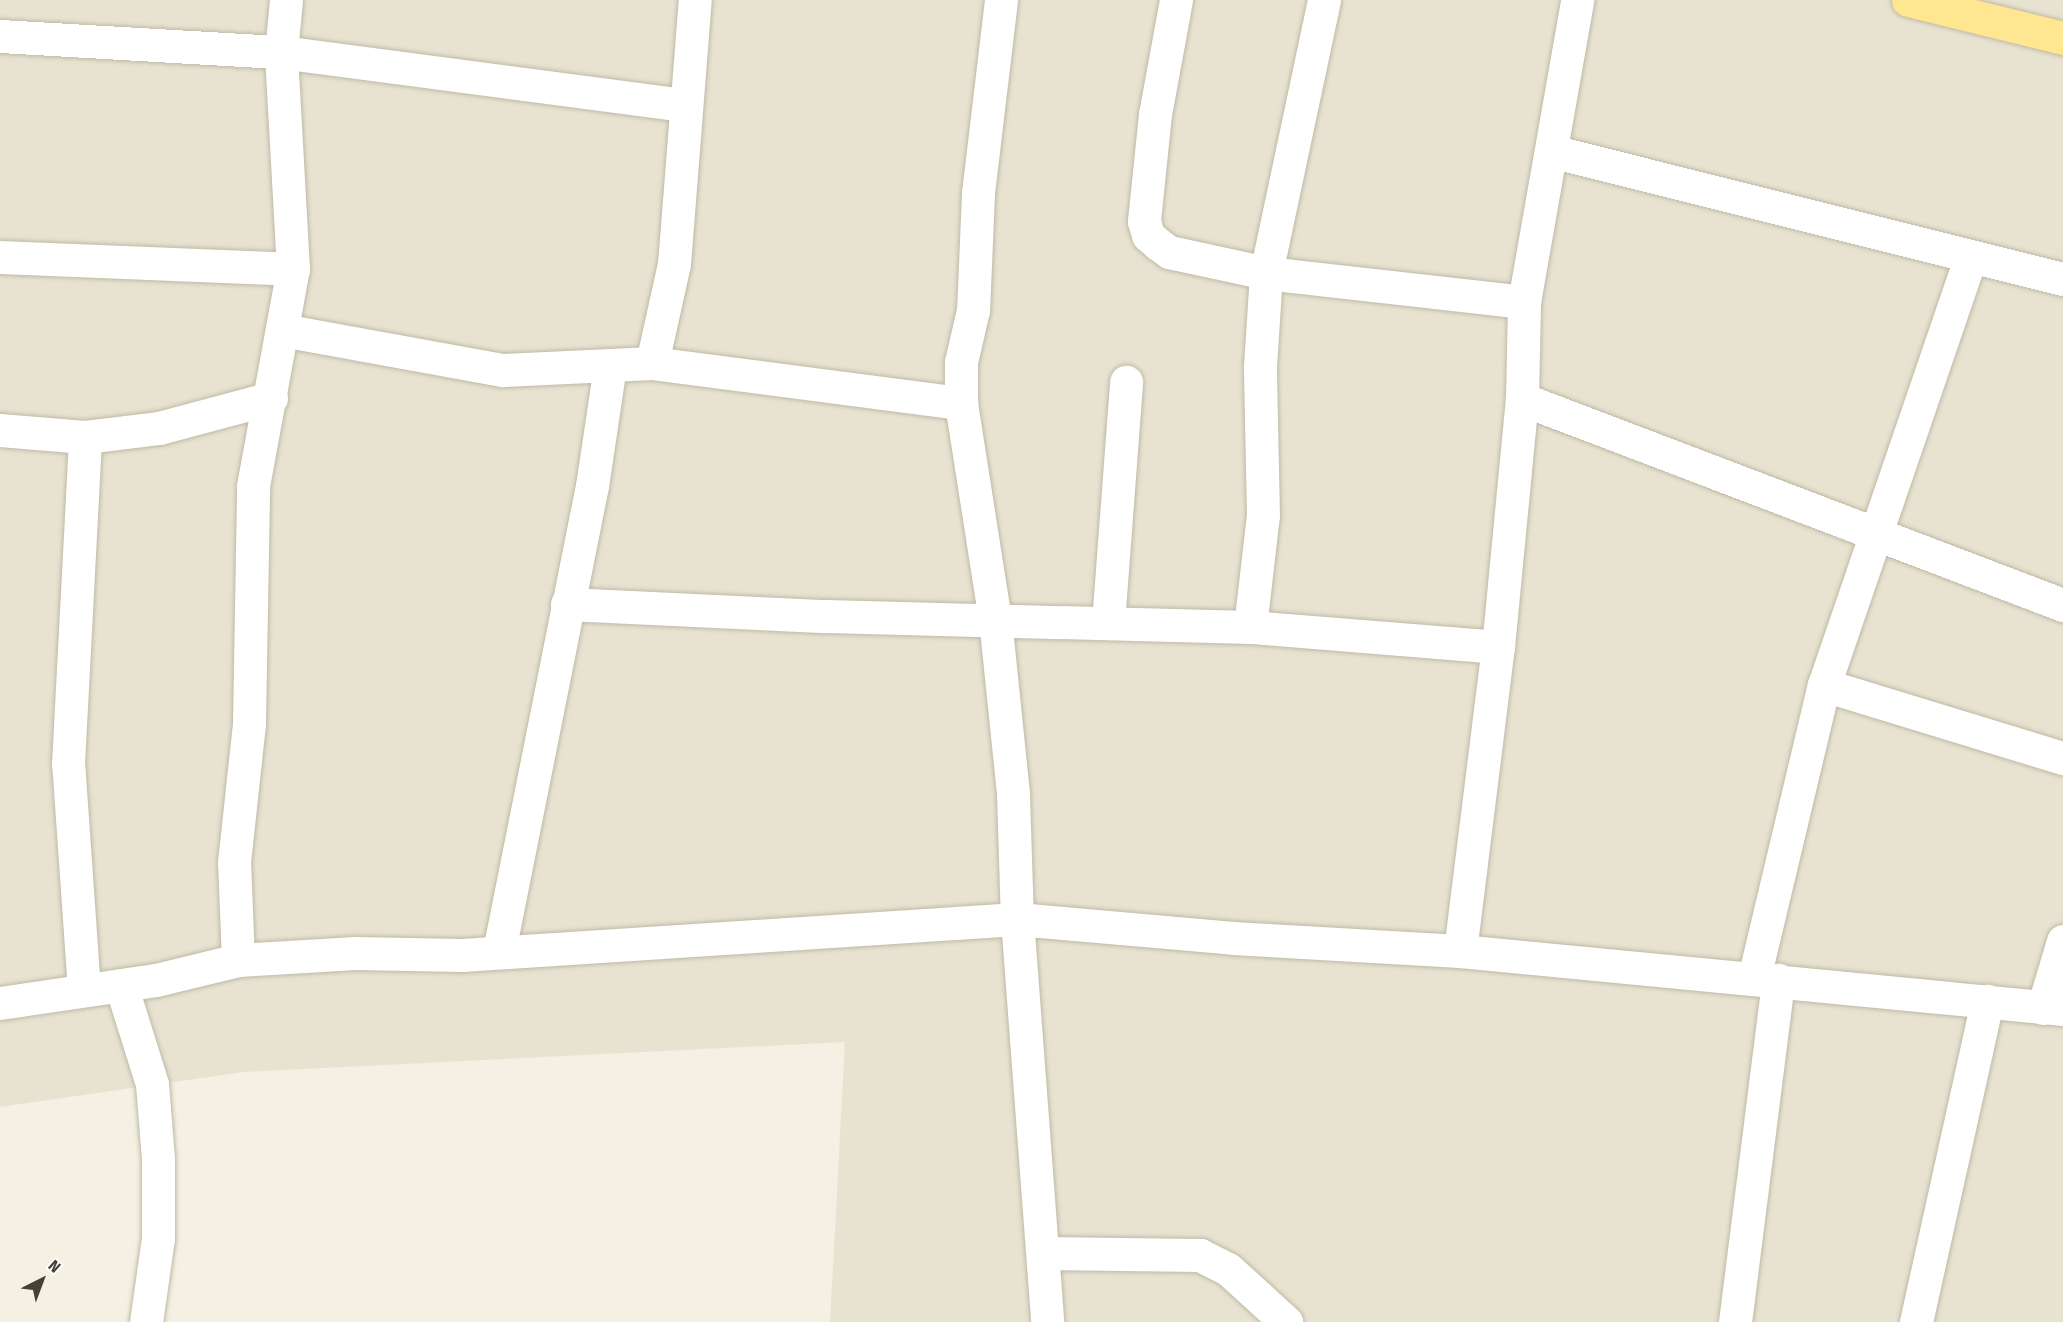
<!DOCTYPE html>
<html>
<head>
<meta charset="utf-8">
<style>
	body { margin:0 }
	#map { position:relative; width:2063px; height:1322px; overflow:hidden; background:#f4f0e3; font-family:"Fira Sans Condensed",sans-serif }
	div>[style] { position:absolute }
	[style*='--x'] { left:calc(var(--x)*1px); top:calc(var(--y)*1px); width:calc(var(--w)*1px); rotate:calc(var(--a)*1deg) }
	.residential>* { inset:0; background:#e8e3d1 }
	.roads { filter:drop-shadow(0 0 2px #c0b9a5) drop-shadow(0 0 2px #c0b9a5) }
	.street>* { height:33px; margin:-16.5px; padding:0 16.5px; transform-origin:16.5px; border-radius:16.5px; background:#fff }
	.primary>* { height:33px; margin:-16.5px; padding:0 16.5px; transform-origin:16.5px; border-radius:16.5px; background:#ffe791 }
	span { translate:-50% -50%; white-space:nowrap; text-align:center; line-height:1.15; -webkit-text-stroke:4.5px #fff; paint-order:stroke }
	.north { position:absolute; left:12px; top:1250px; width:60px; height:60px; -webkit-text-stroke:4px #fff; paint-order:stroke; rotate:42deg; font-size:16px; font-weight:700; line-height:24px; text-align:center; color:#474033 }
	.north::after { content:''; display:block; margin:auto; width:21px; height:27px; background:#474033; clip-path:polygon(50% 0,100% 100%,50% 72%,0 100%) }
</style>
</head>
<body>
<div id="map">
	<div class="residential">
		<i style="clip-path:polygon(0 0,2063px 0,2063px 1322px,830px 1322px,845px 1042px,244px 1072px,0 1107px)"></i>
	</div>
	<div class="roads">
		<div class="street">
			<i style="--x:1001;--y:0;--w:194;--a:96.8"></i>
			<i style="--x:978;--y:193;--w:117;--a:92.4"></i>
			<i style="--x:973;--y:310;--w:53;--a:103"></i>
			<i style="--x:961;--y:362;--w:41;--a:90"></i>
			<i style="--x:961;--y:403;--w:219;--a:81.1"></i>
			<i style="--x:995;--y:619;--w:176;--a:84.1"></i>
			<i style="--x:1013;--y:794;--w:125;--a:88.2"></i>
			<i style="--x:1017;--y:919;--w:404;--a:85.7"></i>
			<i style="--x:1176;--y:0;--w:116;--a:100.4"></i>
			<i style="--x:1155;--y:114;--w:108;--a:95.9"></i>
			<i style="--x:1144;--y:221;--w:15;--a:74"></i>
			<i style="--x:1148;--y:235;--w:13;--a:42"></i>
			<i style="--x:1158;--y:244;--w:14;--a:36"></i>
			<i style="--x:1169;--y:252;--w:99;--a:12.2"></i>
			<i style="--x:1266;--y:273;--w:260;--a:6.4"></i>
			<i style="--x:0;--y:36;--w:281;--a:3.3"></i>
			<i style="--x:281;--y:52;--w:408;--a:7.5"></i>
			<i style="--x:1551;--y:151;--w:528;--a:14.04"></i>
			<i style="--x:0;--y:257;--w:293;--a:2.3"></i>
			<i style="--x:293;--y:269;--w:217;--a:-93.2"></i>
			<i style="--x:281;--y:52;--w:52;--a:-84.5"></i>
			<i style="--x:282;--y:330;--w:225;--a:10.3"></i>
			<i style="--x:503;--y:370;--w:107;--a:-2.7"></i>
			<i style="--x:652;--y:363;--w:101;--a:-77.5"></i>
			<i style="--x:674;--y:264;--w:265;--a:-85.5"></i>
			<i style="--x:1522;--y:399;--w:579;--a:20.85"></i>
			<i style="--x:0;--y:430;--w:85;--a:4.7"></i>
			<i style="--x:85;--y:437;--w:75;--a:-6.9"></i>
			<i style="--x:159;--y:428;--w:116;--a:-15"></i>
			<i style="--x:567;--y:604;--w:259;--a:2.7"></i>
			<i style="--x:826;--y:616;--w:424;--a:1.5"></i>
			<i style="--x:1250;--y:627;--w:113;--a:-83.4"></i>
			<i style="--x:1263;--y:515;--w:149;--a:-91.2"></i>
			<i style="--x:1260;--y:366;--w:93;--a:-86.3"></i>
			<i style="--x:1266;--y:273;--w:279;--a:-78"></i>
			<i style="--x:1108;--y:623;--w:242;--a:-85.7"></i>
			<i style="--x:1250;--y:627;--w:249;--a:4.6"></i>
			<i style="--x:1824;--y:685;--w:250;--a:17"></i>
			<i style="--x:499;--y:951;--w:474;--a:-78.7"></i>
			<i style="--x:592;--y:486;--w:122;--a:-81.5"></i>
			<i style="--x:610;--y:365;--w:42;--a:-2.7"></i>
			<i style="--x:652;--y:363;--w:312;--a:7.4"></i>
			<i style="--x:1460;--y:951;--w:306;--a:-82.9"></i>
			<i style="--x:1498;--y:647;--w:249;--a:-84.5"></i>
			<i style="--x:1522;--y:399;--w:97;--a:-88.8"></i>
			<i style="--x:1524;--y:302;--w:307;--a:-80"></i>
			<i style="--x:238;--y:960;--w:98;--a:-92.3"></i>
			<i style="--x:234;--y:862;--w:140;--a:-83.8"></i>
			<i style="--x:249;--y:723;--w:237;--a:-89"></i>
			<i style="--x:253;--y:486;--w:221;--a:-79.6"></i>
			<i style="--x:1754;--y:978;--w:301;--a:-76.6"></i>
			<i style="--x:1824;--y:685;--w:453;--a:-71.1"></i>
			<i style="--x:121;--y:985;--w:104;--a:72.6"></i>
			<i style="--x:152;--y:1084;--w:74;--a:85.4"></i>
			<i style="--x:158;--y:1158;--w:80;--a:90"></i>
			<i style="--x:158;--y:1238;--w:85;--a:98.1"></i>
			<i style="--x:84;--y:990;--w:227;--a:-94"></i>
			<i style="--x:68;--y:764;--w:327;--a:-87"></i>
			<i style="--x:0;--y:1003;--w:158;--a:-8.4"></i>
			<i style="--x:156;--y:980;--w:84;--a:-13.7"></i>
			<i style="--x:238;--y:960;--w:117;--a:-3.4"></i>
			<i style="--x:355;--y:953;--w:107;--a:1.1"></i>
			<i style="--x:462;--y:955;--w:556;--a:-3.71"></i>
			<i style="--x:1017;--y:919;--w:217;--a:5"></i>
			<i style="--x:1233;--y:938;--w:227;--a:3.3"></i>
			<i style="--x:1460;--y:951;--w:606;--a:5.49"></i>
			<i style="--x:2043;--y:1008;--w:70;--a:-73.4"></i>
			<i style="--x:1043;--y:1253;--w:157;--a:0.7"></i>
			<i style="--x:1200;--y:1255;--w:31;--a:27"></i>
			<i style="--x:1228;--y:1269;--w:79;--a:42.4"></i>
			<i style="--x:1735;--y:1322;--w:345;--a:-82.8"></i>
			<i style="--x:1916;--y:1322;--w:329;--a:-77.5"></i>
		</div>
		<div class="primary">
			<i style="--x:1908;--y:0;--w:160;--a:13.8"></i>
		</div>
	</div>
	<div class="north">N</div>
</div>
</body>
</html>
